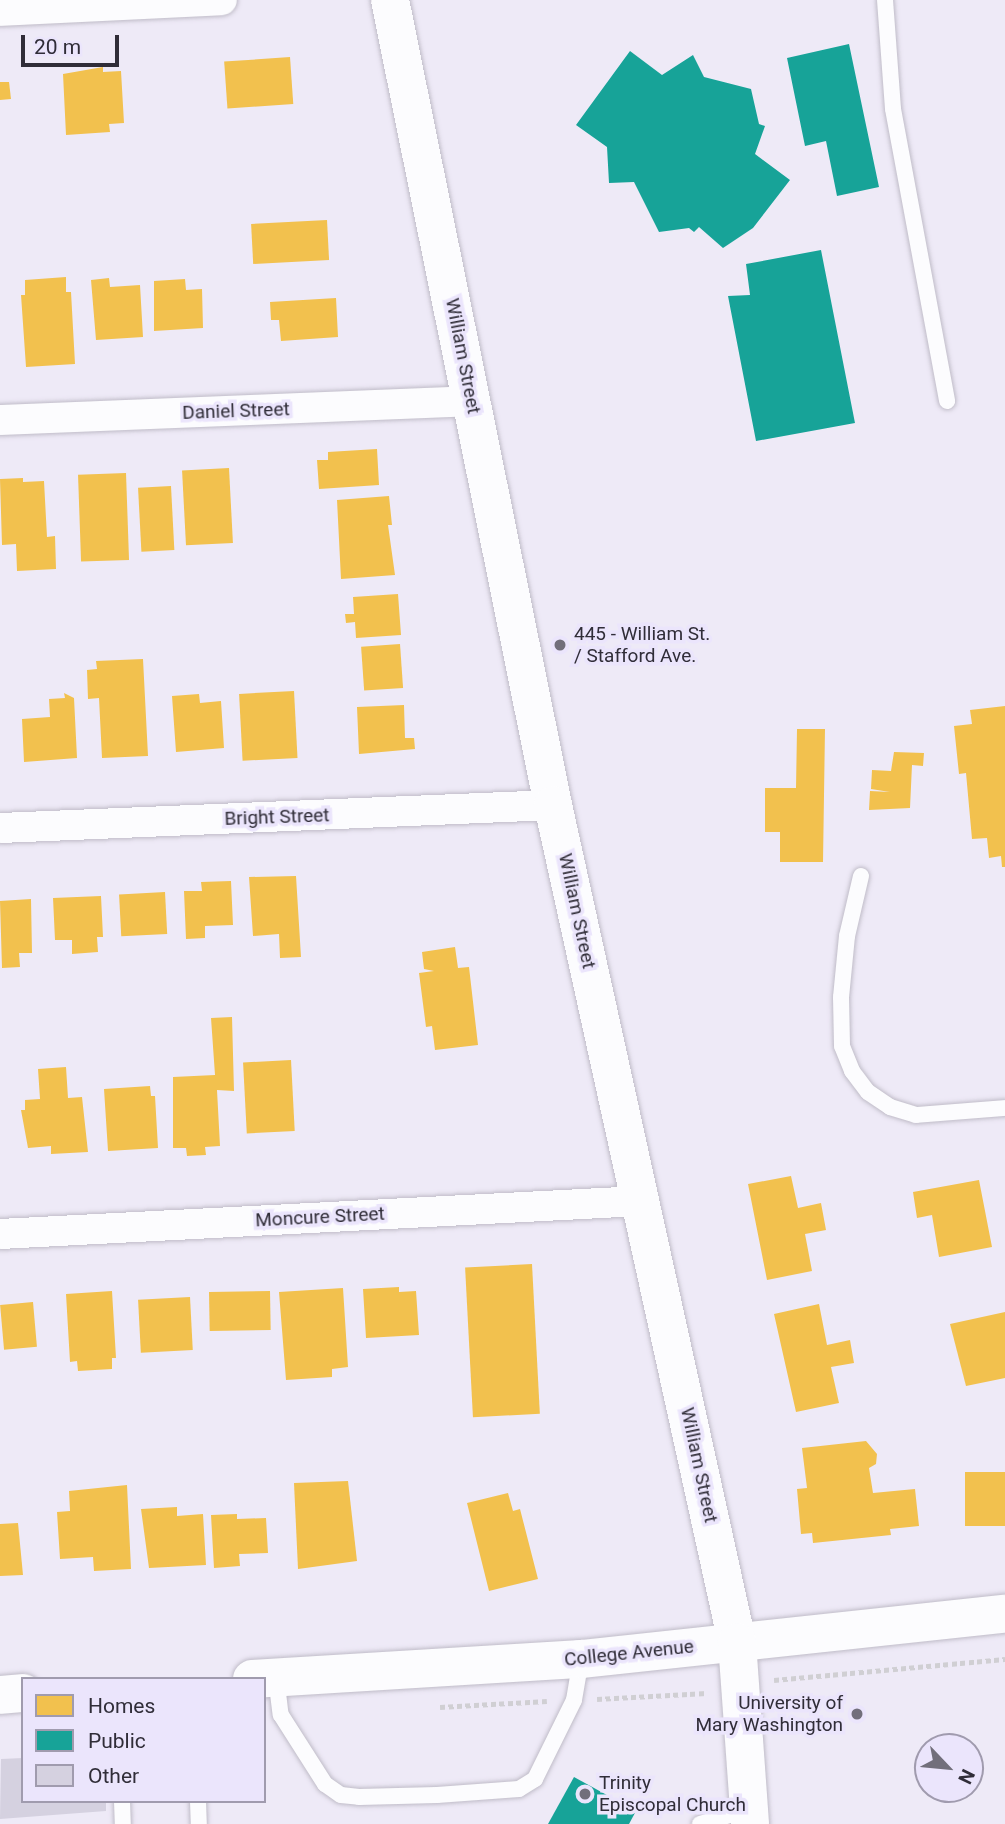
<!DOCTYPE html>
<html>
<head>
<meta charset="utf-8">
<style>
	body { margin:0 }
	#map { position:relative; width:1005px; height:1824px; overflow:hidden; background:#eeeaf7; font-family:Roboto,sans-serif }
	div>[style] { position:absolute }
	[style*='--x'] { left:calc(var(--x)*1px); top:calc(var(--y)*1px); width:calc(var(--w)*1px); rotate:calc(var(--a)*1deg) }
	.homes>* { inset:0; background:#f2c14e; transform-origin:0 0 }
	.public>* { inset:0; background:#17a398 }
	.building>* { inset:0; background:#d5d1e0 }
	.path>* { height:4.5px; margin-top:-2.25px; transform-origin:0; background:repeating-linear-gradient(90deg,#d0cfd3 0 5px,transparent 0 8.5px) }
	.roads { filter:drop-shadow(0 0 2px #c0bcc8) drop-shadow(0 0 2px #c0bcc8) }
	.lane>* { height:16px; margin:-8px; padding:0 8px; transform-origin:8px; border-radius:8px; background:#fcfcfe }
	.street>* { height:30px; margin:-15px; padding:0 15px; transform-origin:15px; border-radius:15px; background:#fcfcfe }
	.secondary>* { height:38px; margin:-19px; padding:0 19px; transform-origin:19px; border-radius:19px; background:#fcfcfe }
	.primary>* { height:38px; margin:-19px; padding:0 19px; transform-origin:19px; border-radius:19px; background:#fcfcfe }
	.dots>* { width:19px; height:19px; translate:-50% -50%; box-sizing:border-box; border:4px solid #ebe5fc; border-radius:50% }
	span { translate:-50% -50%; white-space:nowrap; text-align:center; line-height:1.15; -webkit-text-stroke:7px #ebe5fc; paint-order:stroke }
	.street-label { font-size:19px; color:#302d38 }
	.poi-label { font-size:19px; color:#302d38 }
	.left { translate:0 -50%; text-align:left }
	.right { translate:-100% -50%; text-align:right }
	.legend { position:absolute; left:21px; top:1677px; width:245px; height:126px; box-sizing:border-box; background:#ebe5fc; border:2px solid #a09bae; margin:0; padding:9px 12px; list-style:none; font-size:21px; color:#302d38 }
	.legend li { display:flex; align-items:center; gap:14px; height:35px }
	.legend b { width:35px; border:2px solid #a09bae }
	.north { position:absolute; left:914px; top:1733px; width:70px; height:70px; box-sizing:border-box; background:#ebe5fc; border:2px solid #a09bae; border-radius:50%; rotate:116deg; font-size:19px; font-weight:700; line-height:28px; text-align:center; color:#302d38 }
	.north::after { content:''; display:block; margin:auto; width:24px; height:32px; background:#726f7b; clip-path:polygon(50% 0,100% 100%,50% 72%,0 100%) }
	.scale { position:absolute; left:21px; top:35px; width:98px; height:32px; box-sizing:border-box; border:4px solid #302d38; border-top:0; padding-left:9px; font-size:21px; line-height:24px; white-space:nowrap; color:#302d38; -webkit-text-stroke:5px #ebe5fc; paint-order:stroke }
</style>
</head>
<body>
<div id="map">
	<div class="homes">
		<i style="left:290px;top:57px;width:47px;height:66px;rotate:86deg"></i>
		<i style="clip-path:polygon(103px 67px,103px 72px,121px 71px,124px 123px,109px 124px,110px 132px,66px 135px,63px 74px)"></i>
		<i style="clip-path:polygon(0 82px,9px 82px,11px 99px,0 100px)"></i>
		<i style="left:327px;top:220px;width:40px;height:76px;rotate:87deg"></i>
		<i style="clip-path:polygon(66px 277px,66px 292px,71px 292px,75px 364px,26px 367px,21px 295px,25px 295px,25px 280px)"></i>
		<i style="clip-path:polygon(109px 278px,110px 287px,140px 285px,143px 337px,96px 340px,91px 280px)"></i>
		<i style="clip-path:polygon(185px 279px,186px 290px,202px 289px,203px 328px,154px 331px,154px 281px)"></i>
		<i style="clip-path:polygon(336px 298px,338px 337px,281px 341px,279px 320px,271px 320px,270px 302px)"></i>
		<i style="clip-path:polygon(377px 449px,379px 485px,319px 489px,317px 460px,328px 460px,328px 452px)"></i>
		<i style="left:229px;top:468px;width:75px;height:47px;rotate:87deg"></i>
		<i style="left:126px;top:473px;width:87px;height:48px;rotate:88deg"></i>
		<i style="clip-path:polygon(23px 478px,23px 482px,44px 481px,47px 537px,55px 536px,56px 569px,17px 571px,16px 544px,2px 545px,0 479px)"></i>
		<i style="left:171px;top:486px;width:64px;height:33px;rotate:87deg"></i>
		<i style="clip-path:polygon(389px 496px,392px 525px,388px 525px,395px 575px,341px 579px,337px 500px)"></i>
		<i style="clip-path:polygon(398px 594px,401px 635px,356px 638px,355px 622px,346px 623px,345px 614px,354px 614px,353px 597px)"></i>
		<i style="left:400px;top:644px;width:44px;height:39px;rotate:86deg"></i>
		<i style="clip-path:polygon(143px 659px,148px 756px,102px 758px,99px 698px,88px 699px,87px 670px,97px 669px,96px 661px)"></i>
		<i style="left:294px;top:691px;width:67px;height:55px;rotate:87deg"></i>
		<i style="clip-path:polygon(64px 693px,74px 698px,77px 758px,24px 762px,22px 719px,50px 717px,49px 699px,65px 698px)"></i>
		<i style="clip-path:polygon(199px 694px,200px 703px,221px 701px,224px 748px,176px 752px,172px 696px)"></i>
		<i style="clip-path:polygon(404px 705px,405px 738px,414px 738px,415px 749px,359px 754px,357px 707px)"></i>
		<i style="clip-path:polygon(1005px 706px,1005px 867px,1002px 867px,1001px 856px,989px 858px,987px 838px,972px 839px,966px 773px,959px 774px,954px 726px,972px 724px,970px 710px)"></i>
		<i style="clip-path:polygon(797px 729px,825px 729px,823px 862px,780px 862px,780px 832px,765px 832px,765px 788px,796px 788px)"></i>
		<i style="clip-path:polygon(894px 752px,924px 753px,923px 766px,912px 765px,910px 808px,869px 810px,870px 791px,890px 792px,871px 789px,872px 770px,891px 771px)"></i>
		<i style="clip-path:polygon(296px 876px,301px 957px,280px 958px,279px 934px,253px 936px,249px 877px)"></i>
		<i style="clip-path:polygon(231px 881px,233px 925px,205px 926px,205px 938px,186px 939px,184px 891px,202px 891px,201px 882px)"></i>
		<i style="left:165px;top:892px;width:42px;height:46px;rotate:87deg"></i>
		<i style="clip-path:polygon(101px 896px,103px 937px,97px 937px,98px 952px,72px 954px,72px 940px,55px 940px,53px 898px)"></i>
		<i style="clip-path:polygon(31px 899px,32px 953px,19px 953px,20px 967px,2px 968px,0 901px)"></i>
		<i style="clip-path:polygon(455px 947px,458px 968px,469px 967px,478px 1045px,435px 1050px,432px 1026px,426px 1027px,419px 973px,434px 971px,424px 969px,422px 952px)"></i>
		<i style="clip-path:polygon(232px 1017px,234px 1091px,217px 1090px,220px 1146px,205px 1147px,206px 1155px,187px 1156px,186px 1148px,173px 1148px,173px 1077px,215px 1075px,211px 1018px)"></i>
		<i style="left:291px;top:1060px;width:71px;height:48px;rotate:87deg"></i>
		<i style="clip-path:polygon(66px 1067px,68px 1098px,82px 1097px,88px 1152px,51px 1154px,51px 1146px,28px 1148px,21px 1110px,25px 1110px,25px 1100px,40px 1099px,38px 1069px)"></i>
		<i style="clip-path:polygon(150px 1086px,151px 1096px,155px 1096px,158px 1148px,108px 1151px,104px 1089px)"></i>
		<i style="clip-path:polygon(791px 1176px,798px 1208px,821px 1203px,826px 1230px,805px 1234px,812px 1271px,767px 1280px,748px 1184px)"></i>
		<i style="clip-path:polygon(979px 1180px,992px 1247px,939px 1257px,932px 1215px,917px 1218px,913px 1192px)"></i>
		<i style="left:532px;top:1264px;width:150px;height:67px;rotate:87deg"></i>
		<i style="clip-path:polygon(399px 1287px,399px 1292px,416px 1291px,419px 1335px,366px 1338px,363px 1289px)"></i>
		<i style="clip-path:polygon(343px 1288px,348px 1367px,332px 1369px,332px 1377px,286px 1380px,279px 1292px)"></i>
		<i style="clip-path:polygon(112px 1291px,116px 1358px,112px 1358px,112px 1369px,78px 1371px,77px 1361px,70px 1362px,66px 1294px)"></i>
		<i style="left:270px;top:1291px;width:39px;height:61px;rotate:89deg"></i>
		<i style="left:190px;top:1297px;width:53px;height:52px;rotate:87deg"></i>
		<i style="left:33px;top:1302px;width:45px;height:33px;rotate:85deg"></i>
		<i style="clip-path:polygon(819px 1304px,827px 1345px,850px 1340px,854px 1363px,831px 1367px,839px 1403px,796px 1412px,774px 1314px)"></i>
		<i style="clip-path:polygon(1005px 1312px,1005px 1378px,966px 1386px,950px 1324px)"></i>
		<i style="clip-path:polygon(866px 1441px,877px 1454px,876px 1464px,869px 1468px,873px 1493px,915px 1489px,919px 1526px,890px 1529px,891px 1535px,813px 1543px,812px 1533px,801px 1534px,797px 1489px,807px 1488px,802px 1448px)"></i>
		<i style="left:1005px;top:1472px;width:54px;height:40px;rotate:90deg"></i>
		<i style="clip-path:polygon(348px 1481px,357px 1561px,298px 1569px,294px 1483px)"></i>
		<i style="clip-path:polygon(127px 1485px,131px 1569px,94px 1571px,93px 1557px,60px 1559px,57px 1512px,70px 1511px,69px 1491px)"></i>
		<i style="clip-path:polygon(508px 1493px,513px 1511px,520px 1509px,538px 1579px,489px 1591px,467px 1503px)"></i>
		<i style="clip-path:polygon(177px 1507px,177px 1516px,203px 1514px,206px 1565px,149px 1568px,141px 1509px)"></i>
		<i style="clip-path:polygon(237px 1514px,237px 1519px,266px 1518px,268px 1553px,239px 1554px,240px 1566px,214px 1568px,211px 1515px)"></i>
		<i style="clip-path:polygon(18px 1523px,23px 1575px,0 1576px,0 1524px)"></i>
	</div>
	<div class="public">
		<i style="clip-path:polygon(849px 44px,879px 187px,837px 196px,826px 141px,805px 146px,787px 58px)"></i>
		<i style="clip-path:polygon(630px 51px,662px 75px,693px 55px,704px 77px,751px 89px,759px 124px,765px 126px,755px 154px,790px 180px,753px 228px,723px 248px,699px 227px,694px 232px,689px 228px,659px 232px,634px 182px,609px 183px,607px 147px,576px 125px)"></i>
		<i style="clip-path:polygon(821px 250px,855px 423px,756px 441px,728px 296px,750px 295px,746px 264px)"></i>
		<i style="clip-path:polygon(574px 1777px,636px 1811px,629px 1824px,548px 1824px)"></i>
	</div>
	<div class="building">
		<i style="clip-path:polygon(23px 1758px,23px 1801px,106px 1801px,106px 1811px,0 1819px,1px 1759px)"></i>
	</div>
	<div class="path">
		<i style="--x:774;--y:1680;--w:232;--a:-5.2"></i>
		<i style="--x:597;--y:1699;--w:110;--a:-3.1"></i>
		<i style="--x:440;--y:1707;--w:107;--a:-3.2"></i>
	</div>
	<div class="roads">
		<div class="lane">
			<i style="--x:885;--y:0;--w:109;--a:85.8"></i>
			<i style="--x:893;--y:109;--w:297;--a:79.5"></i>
			<i style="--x:861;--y:876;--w:62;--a:103.1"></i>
			<i style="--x:847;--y:936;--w:61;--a:95.6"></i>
			<i style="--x:841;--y:997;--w:49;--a:88.8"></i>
			<i style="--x:842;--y:1046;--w:27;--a:68"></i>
			<i style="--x:852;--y:1071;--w:26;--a:53"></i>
			<i style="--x:868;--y:1092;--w:27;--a:34"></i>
			<i style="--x:890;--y:1107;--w:27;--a:17"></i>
			<i style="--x:916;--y:1115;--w:89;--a:-4.5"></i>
			<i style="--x:276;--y:1677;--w:38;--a:83"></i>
			<i style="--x:281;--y:1715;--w:82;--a:57.5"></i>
			<i style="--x:325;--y:1784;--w:19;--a:35"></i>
			<i style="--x:341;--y:1795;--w:18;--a:6"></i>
			<i style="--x:359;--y:1797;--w:78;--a:-1.5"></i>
			<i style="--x:437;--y:1795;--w:82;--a:-4.2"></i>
			<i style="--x:519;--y:1789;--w:19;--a:-32"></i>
			<i style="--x:535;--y:1779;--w:88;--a:-63.7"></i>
			<i style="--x:574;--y:1700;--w:42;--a:-80.3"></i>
			<i style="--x:122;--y:1801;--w:23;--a:88"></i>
			<i style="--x:198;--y:1801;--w:23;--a:88"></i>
			<i style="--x:700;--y:1824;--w:51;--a:-17"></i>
		</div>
		<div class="street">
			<i style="--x:0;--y:11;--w:222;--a:-2.8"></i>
			<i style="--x:0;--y:420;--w:473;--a:-2.3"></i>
			<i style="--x:0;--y:828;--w:553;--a:-2.38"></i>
			<i style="--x:0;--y:1234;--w:642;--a:-2.95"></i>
		</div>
		<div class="secondary">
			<i style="--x:252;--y:1679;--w:330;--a:-3.5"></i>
			<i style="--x:581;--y:1659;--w:426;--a:-6.1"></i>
			<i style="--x:0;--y:1695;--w:23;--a:-5"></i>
		</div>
		<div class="primary">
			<i style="--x:390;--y:0;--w:821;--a:78.55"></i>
			<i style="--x:553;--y:805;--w:857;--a:77.6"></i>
			<i style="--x:737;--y:1642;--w:182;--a:85.9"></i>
		</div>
	</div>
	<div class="dots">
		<i style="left:560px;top:645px;background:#726f7b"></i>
		<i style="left:857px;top:1714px;background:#726f7b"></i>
		<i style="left:585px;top:1794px;background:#726f7b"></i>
	</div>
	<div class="street-label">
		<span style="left:463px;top:356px;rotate:79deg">William Street</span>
		<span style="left:236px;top:411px;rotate:-2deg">Daniel Street</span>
		<span style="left:277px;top:817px;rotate:-2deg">Bright Street</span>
		<span style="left:577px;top:911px;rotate:78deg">William Street</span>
		<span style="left:320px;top:1217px;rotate:-3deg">Moncure Street</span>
		<span style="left:699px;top:1465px;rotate:78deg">William Street</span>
		<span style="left:629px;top:1653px;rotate:-6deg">College Avenue</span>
	</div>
	<div class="poi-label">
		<span class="left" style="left:574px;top:645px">445 - William St.<br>/ Stafford Ave.</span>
		<span class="right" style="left:843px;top:1714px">University of<br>Mary Washington</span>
		<span class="left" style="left:599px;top:1794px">Trinity<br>Episcopal Church</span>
	</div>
	<ul class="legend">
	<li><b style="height:19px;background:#f2c14e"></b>Homes</li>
	<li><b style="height:19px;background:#17a398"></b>Public</li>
	<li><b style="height:19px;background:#d5d1e0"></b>Other</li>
	</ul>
	<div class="north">N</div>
	<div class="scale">20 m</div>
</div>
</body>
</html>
